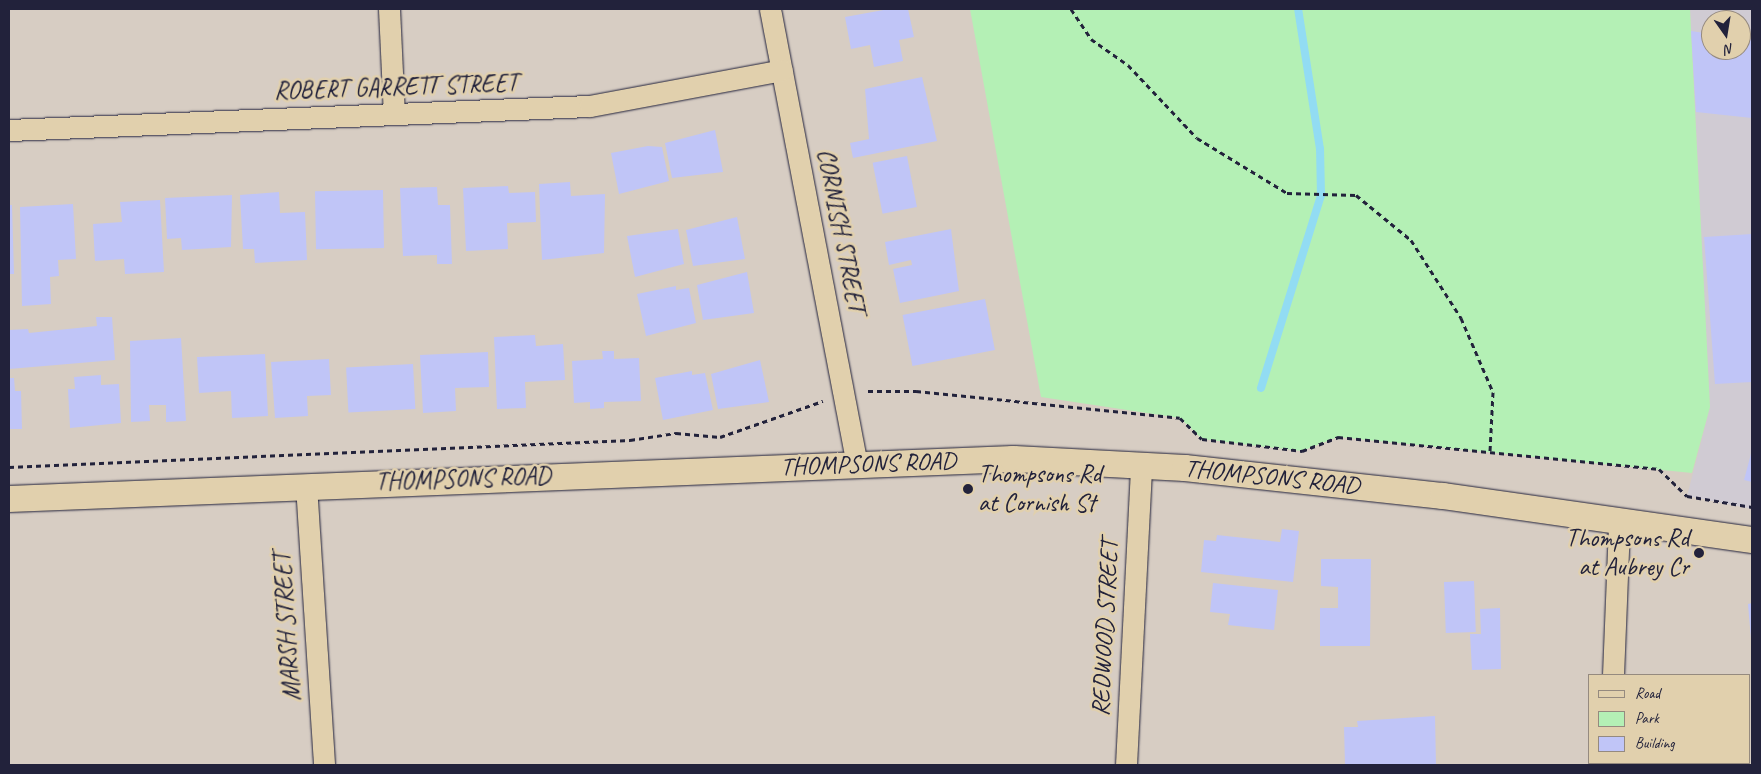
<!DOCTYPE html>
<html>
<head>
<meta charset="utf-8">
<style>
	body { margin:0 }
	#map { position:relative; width:1761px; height:774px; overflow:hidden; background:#d7cdc3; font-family:Caveat,sans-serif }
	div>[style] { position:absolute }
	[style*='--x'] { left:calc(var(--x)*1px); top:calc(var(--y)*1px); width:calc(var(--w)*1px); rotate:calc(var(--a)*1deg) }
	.built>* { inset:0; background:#d0cbd3 }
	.green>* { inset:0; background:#b4f0b5 }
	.stream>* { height:8px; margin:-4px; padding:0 4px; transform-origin:4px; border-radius:4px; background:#92dcf3 }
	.building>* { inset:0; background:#c0c5f7; transform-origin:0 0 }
	.path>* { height:3px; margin-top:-1.5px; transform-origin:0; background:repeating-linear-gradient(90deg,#22223b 0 5px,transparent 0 9px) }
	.roads { filter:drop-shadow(0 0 1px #22223b) drop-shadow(0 0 1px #22223b) }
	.minor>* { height:21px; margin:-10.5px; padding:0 10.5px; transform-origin:10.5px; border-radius:10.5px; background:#e1d0ad }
	.tertiary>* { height:26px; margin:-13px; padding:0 13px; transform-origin:13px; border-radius:13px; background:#e1d0ad }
	.dots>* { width:14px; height:14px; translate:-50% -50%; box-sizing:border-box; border:2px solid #e1d0ad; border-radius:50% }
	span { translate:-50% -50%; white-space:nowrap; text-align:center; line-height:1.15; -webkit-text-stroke:5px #e1d0ad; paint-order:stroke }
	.street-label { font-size:25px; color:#22223b }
	.poi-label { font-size:25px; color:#22223b }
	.left { translate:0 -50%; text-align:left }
	.right { translate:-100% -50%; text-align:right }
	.frame { position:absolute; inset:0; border:10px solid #22223b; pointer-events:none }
	.legend { position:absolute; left:1588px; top:674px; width:162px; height:90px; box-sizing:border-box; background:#e1d0ad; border:1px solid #958a7f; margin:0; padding:6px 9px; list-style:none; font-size:15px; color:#22223b }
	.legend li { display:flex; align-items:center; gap:10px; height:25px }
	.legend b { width:25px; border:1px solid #958a7f }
	.north { position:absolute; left:1701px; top:10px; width:50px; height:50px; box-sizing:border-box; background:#e1d0ad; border:1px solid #958a7f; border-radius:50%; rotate:167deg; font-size:14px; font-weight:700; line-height:20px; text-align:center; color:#22223b }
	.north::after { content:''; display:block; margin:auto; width:18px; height:22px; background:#22223b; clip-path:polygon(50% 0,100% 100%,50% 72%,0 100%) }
</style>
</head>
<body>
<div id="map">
	<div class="built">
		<i style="clip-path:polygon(evenodd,1690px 9px,1752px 9px,1752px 509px,1687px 496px,1710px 407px,1690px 9px,1711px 20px,1741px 20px,1741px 50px,1711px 50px,1711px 20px)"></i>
	</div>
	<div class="green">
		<i style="clip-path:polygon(970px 9px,1690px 9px,1710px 407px,1692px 473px,1338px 437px,1302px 451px,1258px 446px,1202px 439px,1180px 418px,1041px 397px)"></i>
	</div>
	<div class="stream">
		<i style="--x:1261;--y:388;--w:202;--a:-72.7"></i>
		<i style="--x:1321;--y:195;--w:46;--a:-91.2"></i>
		<i style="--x:1320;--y:149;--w:142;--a:-98.9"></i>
	</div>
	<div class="building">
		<i style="clip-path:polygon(889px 9px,908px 9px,914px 37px,899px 40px,903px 61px,874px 67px,870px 45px,851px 49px,845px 17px)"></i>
		<i style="clip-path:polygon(1691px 31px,1711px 34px,1711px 50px,1741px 50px,1741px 38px,1752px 39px,1752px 118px,1696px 112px)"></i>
		<i style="clip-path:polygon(922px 77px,937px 141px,853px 158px,850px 143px,869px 139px,865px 89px)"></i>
		<i style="clip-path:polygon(715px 130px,723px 172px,672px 178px,665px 143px)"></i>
		<i style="clip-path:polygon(648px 146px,662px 147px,669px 181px,619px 194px,611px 153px)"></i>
		<i style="left:907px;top:156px;width:52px;height:35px;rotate:79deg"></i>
		<i style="clip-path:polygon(570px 182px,571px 196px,605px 194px,604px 253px,542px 260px,539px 184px)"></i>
		<i style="clip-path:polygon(508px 186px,509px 193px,535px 192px,536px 222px,507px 223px,508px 249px,466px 251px,463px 188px)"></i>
		<i style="clip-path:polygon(437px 187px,438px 205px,450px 205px,452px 264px,437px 264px,437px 255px,403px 256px,400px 188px)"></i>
		<i style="left:383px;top:190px;width:58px;height:68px;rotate:89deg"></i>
		<i style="clip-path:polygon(279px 192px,280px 213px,305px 212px,307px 260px,255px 263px,254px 249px,243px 249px,240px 195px)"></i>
		<i style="clip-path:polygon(232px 195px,231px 247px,182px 250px,181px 238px,167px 239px,165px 198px)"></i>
		<i style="clip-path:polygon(160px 200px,164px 272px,125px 274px,124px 259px,95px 261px,93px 224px,122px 222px,120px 202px)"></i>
		<i style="clip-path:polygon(73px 204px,76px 259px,58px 260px,59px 276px,50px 277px,51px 304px,22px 306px,20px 207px)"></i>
		<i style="clip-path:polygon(9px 205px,12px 205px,14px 274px,9px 274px)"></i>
		<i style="clip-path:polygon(737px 217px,745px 259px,693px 266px,686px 230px)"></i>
		<i style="clip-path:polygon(678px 229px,684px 264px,635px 277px,627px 236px)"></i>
		<i style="clip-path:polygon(951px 229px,959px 291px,900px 303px,893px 269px,912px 265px,911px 260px,889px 265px,885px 242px)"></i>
		<i style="clip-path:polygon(1752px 234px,1752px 382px,1715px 384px,1704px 237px)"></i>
		<i style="clip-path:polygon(747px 272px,754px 313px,703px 320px,697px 285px)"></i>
		<i style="clip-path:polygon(676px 286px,676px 290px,689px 288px,696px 323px,646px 336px,637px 294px)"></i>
		<i style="left:985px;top:299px;width:52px;height:84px;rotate:79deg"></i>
		<i style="clip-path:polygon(96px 317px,112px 317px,115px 360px,9px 369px,9px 330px,28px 329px,29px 333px,97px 326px)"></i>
		<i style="clip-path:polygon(535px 335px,536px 346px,563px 344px,565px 380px,525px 382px,526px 408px,497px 409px,494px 337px)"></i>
		<i style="clip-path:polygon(181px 338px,186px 421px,166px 422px,166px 405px,149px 405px,150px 421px,131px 422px,130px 341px)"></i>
		<i style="clip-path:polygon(602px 351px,614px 351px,614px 359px,639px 358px,641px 401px,604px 402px,604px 408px,590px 409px,590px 402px,574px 403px,572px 361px,603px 359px)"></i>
		<i style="clip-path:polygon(488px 352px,489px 387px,455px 388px,456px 411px,423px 413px,420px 355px)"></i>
		<i style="clip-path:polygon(265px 354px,268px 416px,232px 418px,231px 391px,199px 393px,197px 357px)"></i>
		<i style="clip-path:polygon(329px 359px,331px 395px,307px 396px,308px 416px,275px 418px,271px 362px)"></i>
		<i style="clip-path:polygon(760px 360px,769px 402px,718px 409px,711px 374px)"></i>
		<i style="left:413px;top:364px;width:45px;height:67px;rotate:87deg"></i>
		<i style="clip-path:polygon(692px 371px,692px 375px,705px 373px,713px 410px,663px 420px,655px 378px)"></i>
		<i style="clip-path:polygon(101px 375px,101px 385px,119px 384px,121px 423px,70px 428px,68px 389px,75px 389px,74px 377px)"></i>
		<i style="clip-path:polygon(9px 378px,14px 378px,15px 391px,21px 391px,22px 429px,9px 429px)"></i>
		<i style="clip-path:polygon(1752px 450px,1752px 482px,1744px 480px)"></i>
		<i style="clip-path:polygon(1282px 529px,1299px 531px,1293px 582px,1201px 572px,1204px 540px,1216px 541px,1217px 535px,1280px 542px)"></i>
		<i style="clip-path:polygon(1321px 559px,1371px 559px,1370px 646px,1320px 646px,1320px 608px,1338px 608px,1338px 587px,1321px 586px)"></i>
		<i style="left:1474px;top:581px;width:51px;height:30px;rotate:88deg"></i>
		<i style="clip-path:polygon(1213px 583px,1278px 590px,1274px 630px,1228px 625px,1230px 614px,1210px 612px)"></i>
		<i style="clip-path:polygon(1752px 603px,1752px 639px,1751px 639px,1748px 604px)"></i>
		<i style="clip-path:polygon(1500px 608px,1501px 669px,1472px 670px,1470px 634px,1481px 634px,1480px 609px)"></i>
		<i style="clip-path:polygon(1435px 716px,1436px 765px,1345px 765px,1344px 727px,1358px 727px,1357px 721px)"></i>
	</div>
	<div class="path">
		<i style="--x:1071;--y:9;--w:36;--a:56"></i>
		<i style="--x:1091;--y:39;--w:45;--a:35.1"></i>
		<i style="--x:1128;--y:65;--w:100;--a:46.6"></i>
		<i style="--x:1197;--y:138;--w:105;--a:31.4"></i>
		<i style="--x:1287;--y:193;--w:69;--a:1.7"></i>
		<i style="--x:1356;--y:195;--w:71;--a:39.3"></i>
		<i style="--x:1411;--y:240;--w:93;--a:57.3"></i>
		<i style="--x:1461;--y:318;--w:81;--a:66.6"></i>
		<i style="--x:1493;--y:392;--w:59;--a:92.9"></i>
		<i style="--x:868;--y:391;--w:48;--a:0"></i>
		<i style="--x:916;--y:391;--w:265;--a:5.8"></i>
		<i style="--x:1180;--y:418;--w:30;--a:44"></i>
		<i style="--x:1202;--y:439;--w:101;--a:6.8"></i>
		<i style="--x:1302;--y:451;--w:39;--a:-21"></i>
		<i style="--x:1338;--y:437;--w:323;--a:5.7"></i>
		<i style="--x:1659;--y:469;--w:39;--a:44"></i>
		<i style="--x:1687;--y:496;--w:66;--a:9.6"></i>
		<i style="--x:9;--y:467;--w:622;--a:-2.49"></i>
		<i style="--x:630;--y:440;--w:47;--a:-8.7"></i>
		<i style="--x:676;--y:433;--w:44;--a:5.2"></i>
		<i style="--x:720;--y:437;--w:109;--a:-19.3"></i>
	</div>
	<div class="roads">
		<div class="minor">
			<i style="--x:389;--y:9;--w:105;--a:87.3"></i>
			<i style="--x:770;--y:9;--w:463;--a:79.2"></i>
			<i style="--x:9;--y:130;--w:581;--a:-2.37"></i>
			<i style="--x:590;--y:106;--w:195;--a:-10.6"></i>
			<i style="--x:306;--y:485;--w:281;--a:86.3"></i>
			<i style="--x:1613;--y:675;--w:151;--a:-87.7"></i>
			<i style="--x:1616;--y:763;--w:2;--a:90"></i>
			<i style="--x:1126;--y:765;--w:301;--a:-87.1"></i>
		</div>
		<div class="tertiary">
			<i style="--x:9;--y:499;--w:1005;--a:-2.28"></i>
			<i style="--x:1013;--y:459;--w:172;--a:3"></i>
			<i style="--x:1185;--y:468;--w:260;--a:6.2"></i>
			<i style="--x:1443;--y:496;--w:312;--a:8.1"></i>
		</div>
	</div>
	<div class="dots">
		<i style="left:968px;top:489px;background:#22223b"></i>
		<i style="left:1699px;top:553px;background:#22223b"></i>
	</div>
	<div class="street-label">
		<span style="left:396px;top:87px;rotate:-2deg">ROBERT GARRETT STREET</span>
		<span style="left:841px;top:231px;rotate:79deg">CORNISH STREET</span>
		<span style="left:868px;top:464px;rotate:-2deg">THOMPSONS ROAD</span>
		<span style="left:1272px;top:477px;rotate:6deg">THOMPSONS ROAD</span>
		<span style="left:463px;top:479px;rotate:-2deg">THOMPSONS ROAD</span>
		<span style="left:287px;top:627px;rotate:-94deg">MARSH STREET</span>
		<span style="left:1105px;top:628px;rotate:-87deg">REDWOOD STREET</span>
	</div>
	<div class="poi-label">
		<span class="left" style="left:978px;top:489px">Thompsons Rd<br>at Cornish St</span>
		<span class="right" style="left:1689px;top:553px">Thompsons Rd<br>at Aubrey Cr</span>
	</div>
	<div class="frame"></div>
	<ul class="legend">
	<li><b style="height:6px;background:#e1d0ad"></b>Road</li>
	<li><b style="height:14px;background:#b4f0b5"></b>Park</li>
	<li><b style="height:14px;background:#c0c5f7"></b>Building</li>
	</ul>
	<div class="north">N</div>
</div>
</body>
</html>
